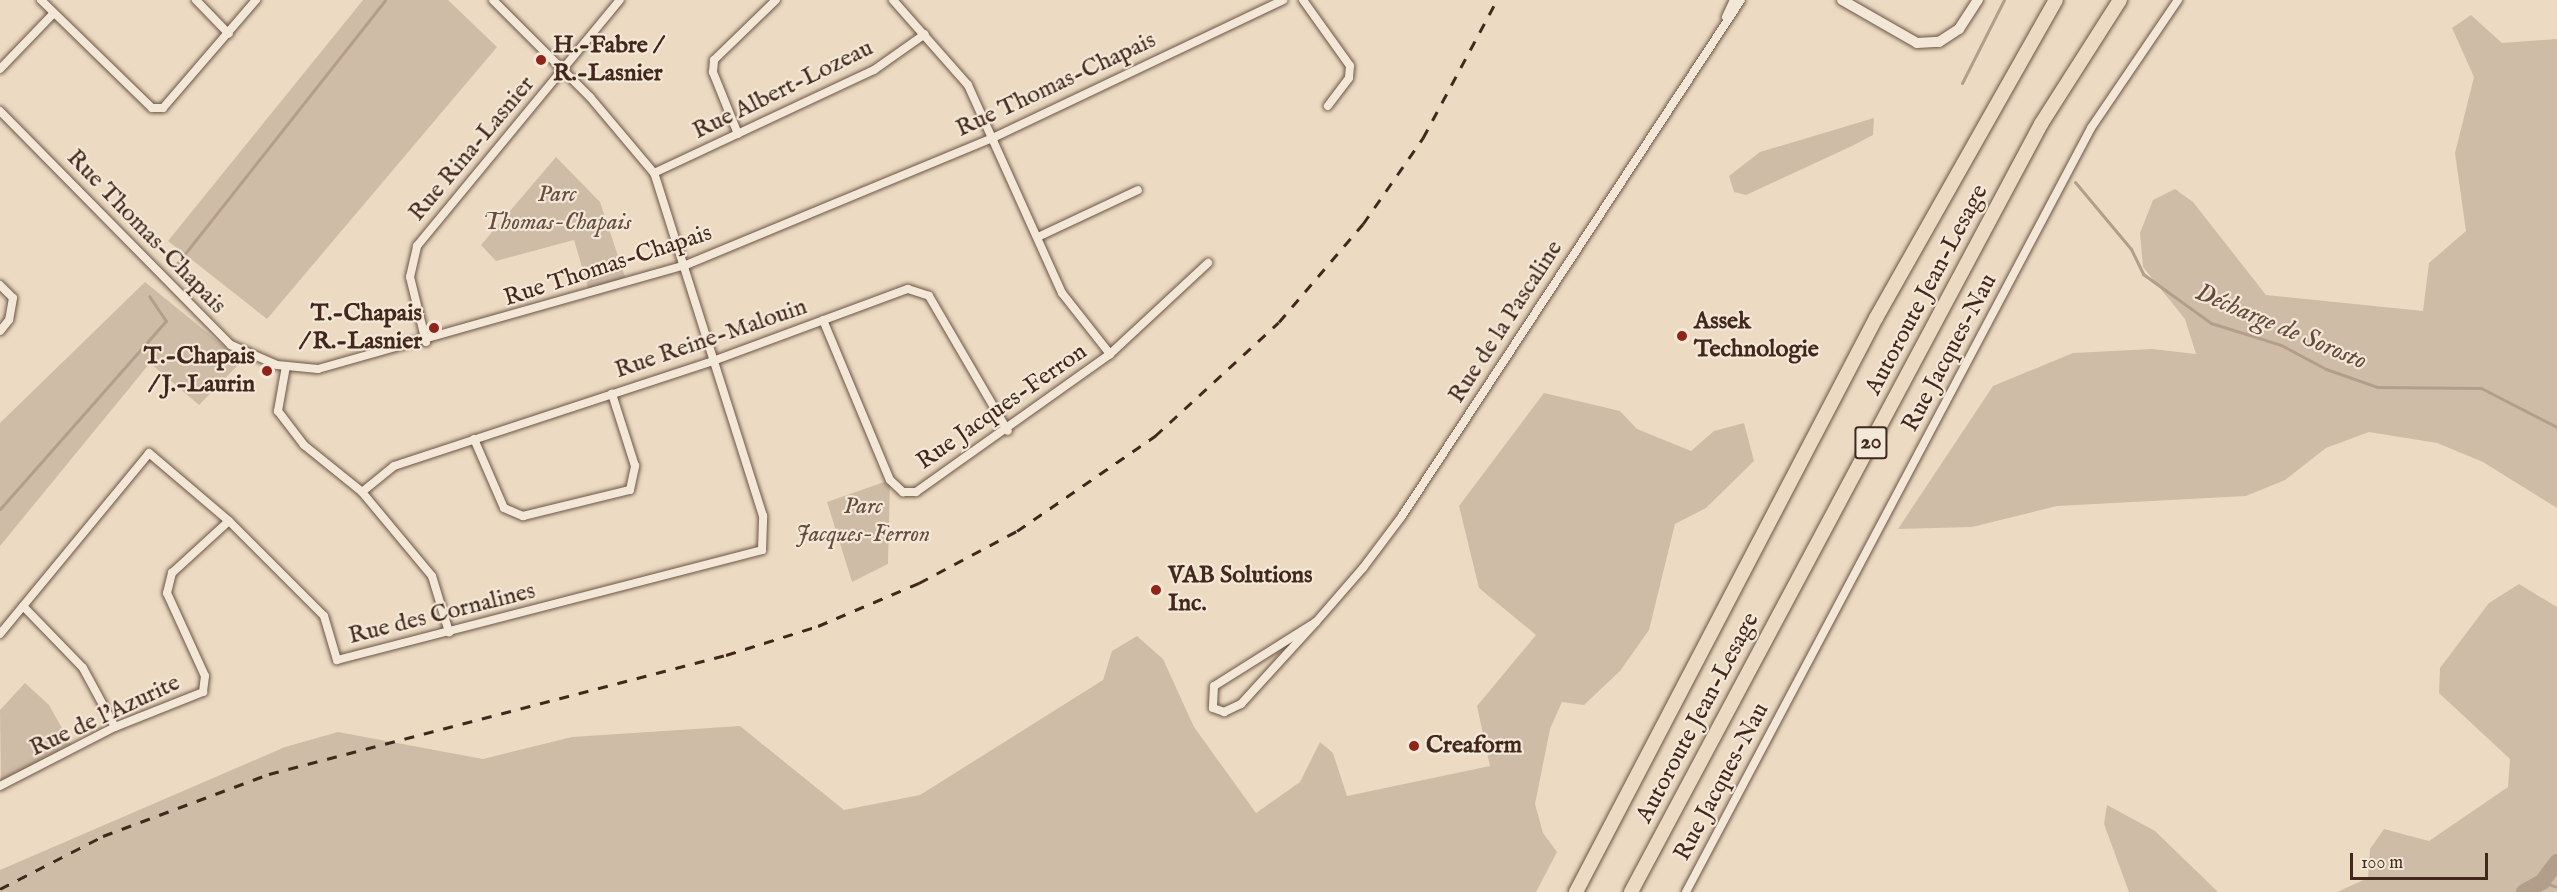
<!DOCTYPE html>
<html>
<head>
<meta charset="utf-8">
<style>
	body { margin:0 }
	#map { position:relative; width:2557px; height:892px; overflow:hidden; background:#ecdbc2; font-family:"IM FELL English",serif }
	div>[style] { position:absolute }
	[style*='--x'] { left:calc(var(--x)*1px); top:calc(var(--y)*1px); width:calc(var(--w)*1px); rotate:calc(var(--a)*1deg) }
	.green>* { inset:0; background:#cfbca6 }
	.stream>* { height:3px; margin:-1.5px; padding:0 1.5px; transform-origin:1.5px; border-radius:1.5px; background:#b29e8a }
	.river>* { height:16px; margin:-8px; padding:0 8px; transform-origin:8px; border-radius:8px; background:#b29e8a }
	.roads { filter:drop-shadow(0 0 2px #6c5446) drop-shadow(0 0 2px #6c5446) }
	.street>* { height:8px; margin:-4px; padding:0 4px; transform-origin:4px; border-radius:4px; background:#f3e8d7 }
	.secondary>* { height:10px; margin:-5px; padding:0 5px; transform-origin:5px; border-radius:5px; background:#f3e8d7 }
	.highway>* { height:14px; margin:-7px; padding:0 7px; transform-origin:7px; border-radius:7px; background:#ecdbc2 }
	.rail>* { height:3px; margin-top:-1.5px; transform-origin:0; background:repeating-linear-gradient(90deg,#42271c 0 10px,transparent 0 20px) }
	.dots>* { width:16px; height:16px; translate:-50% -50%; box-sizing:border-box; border:3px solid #f3e8d7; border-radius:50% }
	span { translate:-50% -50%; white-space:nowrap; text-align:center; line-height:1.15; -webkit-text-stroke:4.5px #f3e8d7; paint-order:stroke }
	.shield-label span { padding:2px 4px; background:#f3e8d7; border:2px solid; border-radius:4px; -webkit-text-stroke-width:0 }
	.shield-label { font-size:22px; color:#42271c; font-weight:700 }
	.poi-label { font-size:24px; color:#42271c; font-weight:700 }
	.left { translate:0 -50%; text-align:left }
	.right { translate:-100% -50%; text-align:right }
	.street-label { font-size:24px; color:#42271c }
	.park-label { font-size:24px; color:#654c3e; font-style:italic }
	.water-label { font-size:26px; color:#644b3d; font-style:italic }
	.scale { position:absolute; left:2350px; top:853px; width:138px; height:27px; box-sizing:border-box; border:3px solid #42271c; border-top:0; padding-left:8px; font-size:18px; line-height:21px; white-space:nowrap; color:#42271c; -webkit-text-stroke:4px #f3e8d7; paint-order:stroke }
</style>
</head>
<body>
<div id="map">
	<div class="green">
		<i style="clip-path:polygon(363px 0,448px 0,497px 47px,267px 319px,168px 241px)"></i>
		<i style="clip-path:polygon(2471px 15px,2502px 43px,2557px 39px,2557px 508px,2483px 462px,2437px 443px,2369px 432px,2326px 448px,2285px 480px,2246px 496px,2057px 506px,1972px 527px,1898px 529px,1993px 386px,2073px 353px,2152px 349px,2196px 354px,2185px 319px,2143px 267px,2140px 233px,2153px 200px,2175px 189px,2193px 202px,2266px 295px,2423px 311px,2429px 263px,2466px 231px,2455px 153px,2474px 77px,2452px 28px)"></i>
		<i style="clip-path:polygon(1874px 118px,1873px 135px,1852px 146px,1746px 195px,1734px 192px,1729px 176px,1760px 152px)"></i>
		<i style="clip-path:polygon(556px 157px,600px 202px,627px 283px,590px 294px,574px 240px,496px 261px,481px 245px)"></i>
		<i style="clip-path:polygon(145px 282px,242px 361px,199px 405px,150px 363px,0 546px,0 423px)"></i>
		<i style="clip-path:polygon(1544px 393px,1620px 411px,1637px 429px,1691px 451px,1714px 431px,1744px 423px,1754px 461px,1706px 508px,1675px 524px,1649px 630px,1620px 671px,1584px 705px,1562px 702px,1550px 729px,1535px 804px,1543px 833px,1557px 852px,1536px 892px,0 892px,0 870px,285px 747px,338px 732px,483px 759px,572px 737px,740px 726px,844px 810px,920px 795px,1103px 680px,1112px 651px,1137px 636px,1163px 659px,1194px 727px,1256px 813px,1300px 782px,1320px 742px,1333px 753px,1347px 796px,1490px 766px,1477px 706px,1536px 635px,1479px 588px,1459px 506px)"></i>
		<i style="clip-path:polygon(890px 480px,888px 564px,852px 582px,827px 502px)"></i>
		<i style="clip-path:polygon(2519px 584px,2557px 607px,2557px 892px,2337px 892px,2368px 878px,2370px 849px,2384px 829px,2429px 841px,2508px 787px,2510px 759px,2439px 693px,2440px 668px,2489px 603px)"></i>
		<i style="clip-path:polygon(25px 683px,49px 705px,72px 746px,1px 782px,0 710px)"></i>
		<i style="clip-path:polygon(2107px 805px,2155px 831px,2218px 892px,2129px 892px,2104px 824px)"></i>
	</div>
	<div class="stream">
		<i style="--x:1962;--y:83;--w:93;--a:-63.2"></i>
		<i style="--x:2075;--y:182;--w:87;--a:50.1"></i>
		<i style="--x:2131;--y:249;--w:28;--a:64"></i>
		<i style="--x:2143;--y:274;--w:84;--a:35.8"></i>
		<i style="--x:2211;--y:323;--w:73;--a:17.4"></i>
		<i style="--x:2281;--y:345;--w:51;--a:28.1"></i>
		<i style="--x:2326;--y:369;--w:54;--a:19.4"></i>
		<i style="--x:2377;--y:387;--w:104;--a:0.6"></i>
		<i style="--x:2481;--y:388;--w:85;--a:27.2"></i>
		<i style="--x:176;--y:265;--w:337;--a:-51.7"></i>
		<i style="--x:0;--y:509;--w:251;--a:-48.6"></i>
		<i style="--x:166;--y:321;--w:30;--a:-124"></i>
		<i style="--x:2542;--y:882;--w:16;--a:18"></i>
	</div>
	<div class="river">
		<i style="--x:2524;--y:892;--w:21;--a:-29"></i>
		<i style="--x:2542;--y:882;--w:25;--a:-53"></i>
	</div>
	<div class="roads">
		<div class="street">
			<i style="--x:41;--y:0;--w:155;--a:44.2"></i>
			<i style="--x:152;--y:108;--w:11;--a:0"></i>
			<i style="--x:163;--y:108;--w:143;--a:-49.3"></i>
			<i style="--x:196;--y:0;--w:47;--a:45.9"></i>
			<i style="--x:893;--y:0;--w:113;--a:48.6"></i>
			<i style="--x:968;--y:85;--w:228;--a:65.7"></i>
			<i style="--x:1062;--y:293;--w:78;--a:51.8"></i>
			<i style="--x:1303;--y:0;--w:81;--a:54.5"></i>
			<i style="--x:1350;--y:66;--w:12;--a:95"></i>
			<i style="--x:1349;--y:78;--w:35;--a:127"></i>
			<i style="--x:1726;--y:17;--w:19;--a:-65"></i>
			<i style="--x:0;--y:69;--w:76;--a:-46.1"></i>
			<i style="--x:0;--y:111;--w:329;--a:45.4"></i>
			<i style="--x:231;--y:345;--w:50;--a:23.5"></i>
			<i style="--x:277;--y:365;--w:41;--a:5.6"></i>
			<i style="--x:318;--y:369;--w:382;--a:-15.8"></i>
			<i style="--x:686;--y:265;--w:334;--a:-22.5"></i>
			<i style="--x:995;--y:137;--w:319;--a:-25.4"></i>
			<i style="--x:738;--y:134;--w:67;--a:-112"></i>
			<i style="--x:713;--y:72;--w:12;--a:-85"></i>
			<i style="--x:714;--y:60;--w:86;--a:-44.1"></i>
			<i style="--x:654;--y:173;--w:243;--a:-25.1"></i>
			<i style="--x:874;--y:70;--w:62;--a:-35.2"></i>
			<i style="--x:1040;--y:236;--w:108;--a:-25.1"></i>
			<i style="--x:0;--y:285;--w:18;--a:45"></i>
			<i style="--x:13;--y:298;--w:22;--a:100"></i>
			<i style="--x:9;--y:320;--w:14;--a:129"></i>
			<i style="--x:823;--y:320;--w:173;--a:67.3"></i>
			<i style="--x:890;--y:480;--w:18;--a:43"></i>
			<i style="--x:903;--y:492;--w:13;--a:0"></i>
			<i style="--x:916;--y:492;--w:238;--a:-35.4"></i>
			<i style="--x:1110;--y:354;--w:134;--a:-42.9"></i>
			<i style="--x:426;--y:342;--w:67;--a:-103.8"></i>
			<i style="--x:410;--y:277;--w:32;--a:-77"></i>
			<i style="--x:417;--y:246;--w:319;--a:-50.5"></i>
			<i style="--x:286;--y:366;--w:46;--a:100.1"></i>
			<i style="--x:278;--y:411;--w:43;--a:52.6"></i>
			<i style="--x:304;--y:445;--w:75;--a:39"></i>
			<i style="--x:362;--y:492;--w:109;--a:50.2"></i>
			<i style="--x:432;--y:576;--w:59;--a:73.1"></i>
			<i style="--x:474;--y:439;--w:75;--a:66.5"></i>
			<i style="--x:504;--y:508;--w:21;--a:23"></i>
			<i style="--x:523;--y:516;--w:110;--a:-13.7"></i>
			<i style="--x:630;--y:490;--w:25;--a:-78"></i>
			<i style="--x:635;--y:466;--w:76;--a:-107.7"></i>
			<i style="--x:362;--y:492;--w:41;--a:-39.1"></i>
			<i style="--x:394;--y:466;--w:336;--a:-18.2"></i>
			<i style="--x:713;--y:361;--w:208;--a:-20.3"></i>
			<i style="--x:908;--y:289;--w:22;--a:18"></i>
			<i style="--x:929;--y:296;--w:156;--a:59.7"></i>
			<i style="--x:23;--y:606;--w:86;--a:45.9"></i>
			<i style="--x:83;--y:668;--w:67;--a:61.5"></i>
			<i style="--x:1316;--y:622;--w:120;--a:147.9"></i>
			<i style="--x:1214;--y:686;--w:22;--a:93"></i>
			<i style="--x:1213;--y:708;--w:12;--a:20"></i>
			<i style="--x:1224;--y:712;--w:19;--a:-25"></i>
			<i style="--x:1241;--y:704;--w:111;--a:-47.6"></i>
			<i style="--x:1316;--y:622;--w:72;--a:-49"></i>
			<i style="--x:1363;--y:568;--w:65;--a:-53.1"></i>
			<i style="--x:1402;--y:516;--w:617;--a:-56.7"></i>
			<i style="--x:0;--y:634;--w:234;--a:-50.5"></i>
			<i style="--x:149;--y:453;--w:105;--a:40.4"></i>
			<i style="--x:229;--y:521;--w:134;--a:45"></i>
			<i style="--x:324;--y:616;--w:46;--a:73.5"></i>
			<i style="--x:337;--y:660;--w:439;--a:-14.5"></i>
			<i style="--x:762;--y:550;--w:34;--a:-88"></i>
			<i style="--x:763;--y:516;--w:360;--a:-107.6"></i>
			<i style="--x:654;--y:173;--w:99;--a:-130.1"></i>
			<i style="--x:590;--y:97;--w:137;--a:-135"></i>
			<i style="--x:0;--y:786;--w:129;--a:-27.2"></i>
			<i style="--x:115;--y:727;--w:95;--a:-21.7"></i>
			<i style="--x:203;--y:692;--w:16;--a:-83"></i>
			<i style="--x:205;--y:676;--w:91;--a:-114.6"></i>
			<i style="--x:167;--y:593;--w:21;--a:-76"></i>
			<i style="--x:172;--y:573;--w:77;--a:-42.4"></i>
			<i style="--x:1686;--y:892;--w:865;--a:-62.07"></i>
			<i style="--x:2091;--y:128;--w:155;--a:-55.8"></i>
		</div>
		<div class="secondary">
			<i style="--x:1842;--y:0;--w:86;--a:29.8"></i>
			<i style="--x:1917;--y:43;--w:22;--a:-3"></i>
			<i style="--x:1939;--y:42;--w:24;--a:-33"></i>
			<i style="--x:1959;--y:29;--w:35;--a:-57"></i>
		</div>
		<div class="highway">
			<i style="--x:1576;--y:892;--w:648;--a:-62.41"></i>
			<i style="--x:1876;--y:318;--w:365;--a:-60.5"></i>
			<i style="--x:1631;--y:892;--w:871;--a:-61.9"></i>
			<i style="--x:2041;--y:124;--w:147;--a:-57.5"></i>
		</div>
	</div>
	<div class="rail">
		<i style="--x:0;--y:889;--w:116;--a:-27.2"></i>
		<i style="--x:103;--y:836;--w:177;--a:-20.5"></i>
		<i style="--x:269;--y:774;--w:472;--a:-14.6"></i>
		<i style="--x:726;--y:655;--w:96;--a:-17.5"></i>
		<i style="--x:818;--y:626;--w:110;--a:-23.1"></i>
		<i style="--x:919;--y:583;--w:111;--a:-28"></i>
		<i style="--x:1017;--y:531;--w:168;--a:-34.5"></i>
		<i style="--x:1155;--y:436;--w:168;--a:-42.6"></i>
		<i style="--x:1279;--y:322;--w:129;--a:-49.4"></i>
		<i style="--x:1363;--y:224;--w:105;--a:-55.1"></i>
		<i style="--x:1423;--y:138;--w:157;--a:-61.8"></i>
	</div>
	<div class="dots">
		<i style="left:541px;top:60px;background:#8f2418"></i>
		<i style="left:434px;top:328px;background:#8f2418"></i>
		<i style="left:1682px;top:336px;background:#8f2418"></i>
		<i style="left:267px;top:371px;background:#8f2418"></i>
		<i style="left:1156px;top:590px;background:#8f2418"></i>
		<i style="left:1414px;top:746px;background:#8f2418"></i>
	</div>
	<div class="shield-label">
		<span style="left:1871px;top:443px">20</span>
	</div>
	<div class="poi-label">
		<span class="left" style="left:553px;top:60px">H.-Fabre /<br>R.-Lasnier</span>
		<span class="right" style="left:422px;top:328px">T.-Chapais<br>/ R.-Lasnier</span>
		<span class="left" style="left:1694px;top:336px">Assek<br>Technologie</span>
		<span class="right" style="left:255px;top:371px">T.-Chapais<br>/ J.-Laurin</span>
		<span class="left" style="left:1168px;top:590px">VAB Solutions<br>Inc.</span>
		<span class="left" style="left:1426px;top:746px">Creaform</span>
	</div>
	<div class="street-label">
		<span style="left:1056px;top:85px;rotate:-25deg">Rue Thomas-Chapais</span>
		<span style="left:783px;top:90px;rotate:-26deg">Rue Albert-Lozeau</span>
		<span style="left:472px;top:149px;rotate:-50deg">Rue Rina-Lasnier</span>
		<span style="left:146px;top:232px;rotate:46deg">Rue Thomas-Chapais</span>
		<span style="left:608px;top:266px;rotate:-18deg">Rue Thomas-Chapais</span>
		<span style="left:1927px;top:290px;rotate:-62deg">Autoroute Jean-Lesage</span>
		<span style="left:1506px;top:322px;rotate:-57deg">Rue de la Pascaline</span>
		<span style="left:711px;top:339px;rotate:-19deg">Rue Reine-Malouin</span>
		<span style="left:1950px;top:353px;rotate:-62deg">Rue Jacques-Nau</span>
		<span style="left:1002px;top:407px;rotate:-35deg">Rue Jacques-Ferron</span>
		<span style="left:442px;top:614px;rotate:-14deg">Rue des Cornalines</span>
		<span style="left:105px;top:716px;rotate:-25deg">Rue de l'Azurite</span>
		<span style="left:1698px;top:718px;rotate:-62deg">Autoroute Jean-Lesage</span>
		<span style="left:1722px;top:782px;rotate:-62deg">Rue Jacques-Nau</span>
	</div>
	<div class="park-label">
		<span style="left:557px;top:209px">Parc<br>Thomas-Chapais</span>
		<span style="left:863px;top:521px">Parc<br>Jacques-Ferron</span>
	</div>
	<div class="water-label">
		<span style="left:2281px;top:327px;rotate:23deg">Décharge de Sorosto</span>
	</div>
	<div class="scale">100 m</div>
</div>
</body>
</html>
